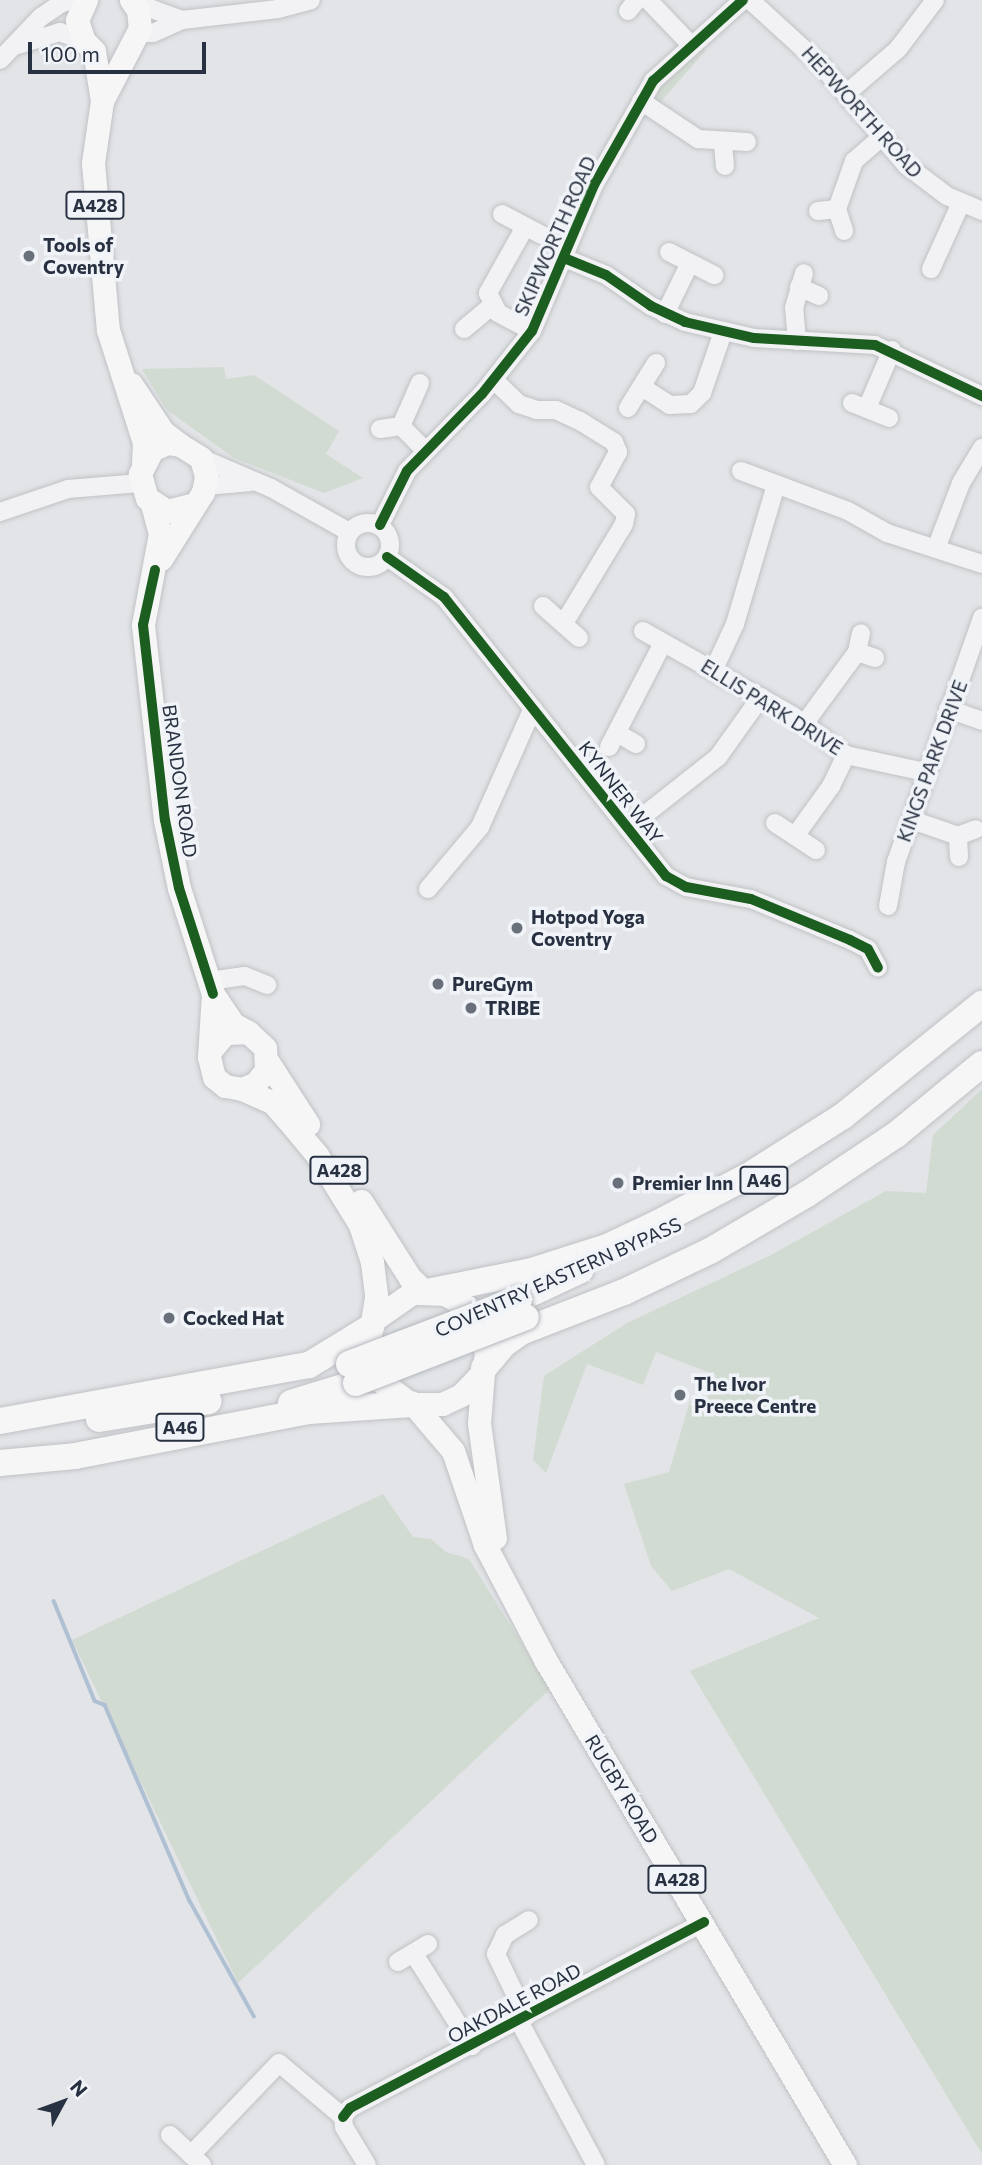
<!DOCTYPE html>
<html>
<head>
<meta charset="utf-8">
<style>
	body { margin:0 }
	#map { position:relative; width:982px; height:2165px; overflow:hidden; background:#e2e4e7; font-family:Commissioner,sans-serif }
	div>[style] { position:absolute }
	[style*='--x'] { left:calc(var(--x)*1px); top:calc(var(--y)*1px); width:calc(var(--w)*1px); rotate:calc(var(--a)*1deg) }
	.green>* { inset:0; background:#d2dbd2 }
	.stream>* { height:3.5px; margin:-1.75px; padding:0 1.75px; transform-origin:1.75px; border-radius:1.75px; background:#b0c0d3 }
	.roads { filter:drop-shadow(0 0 2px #c0c2c5) drop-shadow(0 0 2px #c0c2c5) }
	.minor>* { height:18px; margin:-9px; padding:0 9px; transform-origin:9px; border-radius:9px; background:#f2f2f4 }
	.minor>.ring { margin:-9px; padding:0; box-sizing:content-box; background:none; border:18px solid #f2f2f4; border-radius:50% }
	.major>* { height:23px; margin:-11.5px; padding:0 11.5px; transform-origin:11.5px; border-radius:11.5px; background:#f6f6f7 }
	.highway>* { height:26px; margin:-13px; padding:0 13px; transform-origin:13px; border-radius:13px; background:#f6f6f7 }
	.bridges { filter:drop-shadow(0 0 2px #b4b7bc) drop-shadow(0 0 2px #b4b7bc) }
	.highway-bridge>* { height:26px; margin:-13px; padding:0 13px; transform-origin:13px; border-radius:13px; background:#f6f6f7 }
	.cycleway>* { height:10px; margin:-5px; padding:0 5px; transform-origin:5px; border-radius:5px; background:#1b5e20 }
	.dots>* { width:19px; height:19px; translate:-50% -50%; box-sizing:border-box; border:4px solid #f0f3f7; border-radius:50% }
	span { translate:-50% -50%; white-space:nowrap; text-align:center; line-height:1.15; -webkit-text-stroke:7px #f0f3f7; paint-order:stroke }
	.shield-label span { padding:2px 5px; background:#f0f3f7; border:2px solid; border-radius:5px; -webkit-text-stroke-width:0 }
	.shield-label { font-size:18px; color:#283141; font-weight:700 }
	.street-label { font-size:19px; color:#283141 }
	.poi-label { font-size:19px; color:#283141; font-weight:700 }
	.left { translate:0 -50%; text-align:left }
	.north { position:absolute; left:28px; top:2067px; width:70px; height:70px; -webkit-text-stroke:5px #f0f3f7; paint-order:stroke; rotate:49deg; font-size:19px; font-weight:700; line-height:28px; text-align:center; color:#283141 }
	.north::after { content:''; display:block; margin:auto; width:24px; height:32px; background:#283141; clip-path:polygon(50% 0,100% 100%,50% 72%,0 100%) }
	.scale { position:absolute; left:28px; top:42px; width:178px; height:32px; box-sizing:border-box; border:4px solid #283141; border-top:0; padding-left:9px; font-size:21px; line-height:24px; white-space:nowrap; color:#283141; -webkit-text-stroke:5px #f0f3f7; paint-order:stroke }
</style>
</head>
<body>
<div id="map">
	<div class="green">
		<i style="clip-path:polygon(701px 46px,706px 50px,658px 105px,655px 97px,661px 84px)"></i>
		<i style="clip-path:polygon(224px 367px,226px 379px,254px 375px,339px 431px,326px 454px,363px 478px,324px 493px,234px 458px,167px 410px,142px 369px)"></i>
		<i style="clip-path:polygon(982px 1089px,982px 2154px,690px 1671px,819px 1618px,729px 1569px,672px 1591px,651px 1566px,624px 1484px,669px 1472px,690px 1401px,705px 1406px,716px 1375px,656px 1352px,643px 1385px,587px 1364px,546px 1473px,533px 1460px,544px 1376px,627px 1323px,771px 1255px,886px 1191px,926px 1193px,933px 1135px)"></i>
		<i style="clip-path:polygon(383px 1494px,413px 1537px,431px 1539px,446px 1552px,469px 1559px,550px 1689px,238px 1983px,72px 1640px)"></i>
	</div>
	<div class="stream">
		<i style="--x:54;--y:1601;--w:108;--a:67.7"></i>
		<i style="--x:95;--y:1701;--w:11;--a:22"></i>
		<i style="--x:105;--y:1705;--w:214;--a:66.6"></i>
		<i style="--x:190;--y:1901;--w:132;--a:60.9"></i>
	</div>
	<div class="roads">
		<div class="minor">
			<i style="--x:648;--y:0;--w:61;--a:46.3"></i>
			<i style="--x:750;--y:0;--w:95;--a:42.4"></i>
			<i style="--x:820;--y:64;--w:133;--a:49.6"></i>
			<i style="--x:906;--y:165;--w:51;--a:37.1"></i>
			<i style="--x:947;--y:196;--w:38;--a:23"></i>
			<i style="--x:133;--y:2;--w:52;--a:20.2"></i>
			<i style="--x:628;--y:11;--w:14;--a:-51"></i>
			<i style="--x:138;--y:33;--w:15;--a:0"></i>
			<i style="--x:153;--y:33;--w:32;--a:-24"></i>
			<i style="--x:182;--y:20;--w:97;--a:-6.5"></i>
			<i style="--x:278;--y:9;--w:34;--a:-15"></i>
			<i style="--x:18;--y:45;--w:44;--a:-17.2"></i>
			<i style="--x:60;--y:32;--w:26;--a:21"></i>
			<i style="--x:0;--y:60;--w:59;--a:-46.4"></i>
			<i style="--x:41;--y:17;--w:25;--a:-34"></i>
			<i style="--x:62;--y:3;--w:13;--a:-13"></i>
			<i style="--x:847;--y:93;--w:67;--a:-40.8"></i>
			<i style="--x:898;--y:49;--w:61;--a:-52.9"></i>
			<i style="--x:641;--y:101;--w:69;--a:33.7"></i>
			<i style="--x:698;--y:139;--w:49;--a:3.5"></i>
			<i style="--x:723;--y:144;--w:22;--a:85"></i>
			<i style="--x:837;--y:209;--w:51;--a:-70.5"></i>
			<i style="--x:854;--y:161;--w:37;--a:-41"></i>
			<i style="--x:818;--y:211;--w:19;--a:-6"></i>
			<i style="--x:837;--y:209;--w:23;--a:72"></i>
			<i style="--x:502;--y:214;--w:45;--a:27.7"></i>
			<i style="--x:525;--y:227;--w:76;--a:119.3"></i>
			<i style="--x:488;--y:293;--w:22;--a:63"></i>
			<i style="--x:498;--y:313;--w:38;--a:28"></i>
			<i style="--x:669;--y:252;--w:51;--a:27.1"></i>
			<i style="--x:564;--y:258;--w:45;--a:22"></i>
			<i style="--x:606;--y:275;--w:55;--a:34.6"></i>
			<i style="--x:651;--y:306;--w:38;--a:25"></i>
			<i style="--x:685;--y:322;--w:71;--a:13.1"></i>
			<i style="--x:754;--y:338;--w:121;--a:3.3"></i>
			<i style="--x:875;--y:345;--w:119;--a:25.5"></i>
			<i style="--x:931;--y:269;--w:72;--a:-65.6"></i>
			<i style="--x:799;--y:287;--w:22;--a:24"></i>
			<i style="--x:665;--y:314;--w:55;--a:-63.9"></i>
			<i style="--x:464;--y:329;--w:35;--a:-40"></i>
			<i style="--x:797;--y:341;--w:33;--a:-95"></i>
			<i style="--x:794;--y:308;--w:36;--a:-74"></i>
			<i style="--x:494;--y:380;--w:35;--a:44"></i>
			<i style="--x:519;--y:404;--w:18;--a:19"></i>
			<i style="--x:536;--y:410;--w:20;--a:0"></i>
			<i style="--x:556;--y:410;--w:26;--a:25"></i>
			<i style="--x:580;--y:421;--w:40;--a:32"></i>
			<i style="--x:614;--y:442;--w:11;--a:68"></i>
			<i style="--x:618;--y:452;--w:40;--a:118"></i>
			<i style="--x:599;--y:487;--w:38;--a:45"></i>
			<i style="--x:626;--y:514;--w:10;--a:101"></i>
			<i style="--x:624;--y:524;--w:116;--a:121.2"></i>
			<i style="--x:642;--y:387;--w:33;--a:33"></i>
			<i style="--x:670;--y:405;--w:21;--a:-3"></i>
			<i style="--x:691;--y:404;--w:16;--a:-45"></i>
			<i style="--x:702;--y:393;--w:65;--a:-71"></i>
			<i style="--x:852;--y:403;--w:40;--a:22"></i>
			<i style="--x:628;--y:408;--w:53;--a:-58.1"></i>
			<i style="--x:867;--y:408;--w:63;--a:-66.7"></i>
			<i style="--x:401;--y:426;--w:47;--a:-66.2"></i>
			<i style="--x:401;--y:426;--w:34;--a:45"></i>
			<i style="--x:380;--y:429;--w:21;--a:-8"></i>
			<i style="--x:201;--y:458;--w:76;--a:23.2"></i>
			<i style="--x:271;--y:488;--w:90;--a:29.4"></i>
			<i style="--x:741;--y:471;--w:114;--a:20.5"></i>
			<i style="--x:848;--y:511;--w:45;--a:29.4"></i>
			<i style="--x:887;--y:533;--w:100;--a:18.1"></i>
			<i style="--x:206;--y:486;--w:45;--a:-5.1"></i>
			<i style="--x:0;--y:512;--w:72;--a:-18.7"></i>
			<i style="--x:68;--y:489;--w:72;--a:-4.8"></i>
			<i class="ring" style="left:346px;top:523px;width:26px;height:26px"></i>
			<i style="--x:380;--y:525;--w:60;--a:-63.4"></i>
			<i style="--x:407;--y:471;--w:107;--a:-45.8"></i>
			<i style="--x:482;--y:394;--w:80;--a:-51.6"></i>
			<i style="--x:532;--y:331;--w:159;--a:-67"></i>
			<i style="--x:594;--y:185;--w:120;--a:-60.4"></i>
			<i style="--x:653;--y:81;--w:121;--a:-42"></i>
			<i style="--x:937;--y:546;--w:67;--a:-69.1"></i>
			<i style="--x:961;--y:483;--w:41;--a:-59"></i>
			<i style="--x:387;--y:557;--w:70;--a:35.1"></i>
			<i style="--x:444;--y:597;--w:357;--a:51.5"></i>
			<i style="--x:666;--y:876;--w:23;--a:29"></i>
			<i style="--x:686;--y:887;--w:66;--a:10.5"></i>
			<i style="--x:751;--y:899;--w:107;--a:22.5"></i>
			<i style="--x:850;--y:940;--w:20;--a:27"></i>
			<i style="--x:868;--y:949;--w:21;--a:62"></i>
			<i style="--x:543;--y:606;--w:48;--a:41.6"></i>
			<i style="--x:643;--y:631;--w:172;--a:29.5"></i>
			<i style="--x:793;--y:716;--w:66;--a:36.3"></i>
			<i style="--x:846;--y:755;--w:81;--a:12.1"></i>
			<i style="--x:857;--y:652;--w:19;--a:18"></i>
			<i style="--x:714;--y:669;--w:50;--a:-65"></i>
			<i style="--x:735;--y:624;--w:145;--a:-73.6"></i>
			<i style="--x:948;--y:709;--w:36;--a:19"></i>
			<i style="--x:804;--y:724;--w:89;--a:-53.6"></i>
			<i style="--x:857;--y:652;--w:19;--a:-78"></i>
			<i style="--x:617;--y:733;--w:22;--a:30"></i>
			<i style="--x:609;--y:747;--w:117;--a:-62.6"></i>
			<i style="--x:912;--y:820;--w:49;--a:19.2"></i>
			<i style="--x:775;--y:823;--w:49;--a:33.4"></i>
			<i style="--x:628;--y:828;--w:115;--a:-38.3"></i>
			<i style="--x:718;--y:757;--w:74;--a:-54.4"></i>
			<i style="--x:795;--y:836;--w:62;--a:-54.2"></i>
			<i style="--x:831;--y:786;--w:34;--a:-64"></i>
			<i style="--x:959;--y:857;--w:21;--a:-93"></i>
			<i style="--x:958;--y:836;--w:19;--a:-21"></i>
			<i style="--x:428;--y:889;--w:81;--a:-50"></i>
			<i style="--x:480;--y:827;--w:130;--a:-66"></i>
			<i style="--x:888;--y:906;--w:45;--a:-79.7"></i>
			<i style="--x:896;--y:862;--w:259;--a:-70.6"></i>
			<i style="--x:209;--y:981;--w:36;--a:-8"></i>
			<i style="--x:245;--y:976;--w:24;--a:22"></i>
			<i style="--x:414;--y:1954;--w:109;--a:57.8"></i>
			<i style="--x:398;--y:1962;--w:35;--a:-31"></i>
			<i style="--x:526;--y:2017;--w:70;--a:-115.5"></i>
			<i style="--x:496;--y:1954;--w:21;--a:-65"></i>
			<i style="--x:505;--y:1935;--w:28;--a:-32"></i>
			<i style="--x:519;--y:2021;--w:163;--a:61.9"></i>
			<i style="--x:343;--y:2117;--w:11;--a:-52"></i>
			<i style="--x:350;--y:2108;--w:400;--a:-27.7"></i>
			<i style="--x:343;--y:2117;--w:10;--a:84"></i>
			<i style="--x:344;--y:2127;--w:44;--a:58.8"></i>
			<i style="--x:170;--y:2135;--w:44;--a:43.2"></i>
			<i style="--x:191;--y:2155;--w:127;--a:-46.3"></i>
			<i style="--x:279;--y:2063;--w:84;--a:40.2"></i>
		</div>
		<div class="major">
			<i style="--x:86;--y:0;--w:22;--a:114"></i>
			<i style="--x:77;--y:20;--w:22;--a:72"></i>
			<i style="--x:84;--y:41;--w:14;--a:45"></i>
			<i style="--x:94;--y:51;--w:51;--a:80.9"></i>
			<i style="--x:131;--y:0;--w:12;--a:55"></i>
			<i style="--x:138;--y:10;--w:18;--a:84"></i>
			<i style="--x:140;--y:28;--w:82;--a:117.5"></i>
			<i style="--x:102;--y:101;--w:63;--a:98.3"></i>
			<i style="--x:93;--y:163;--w:168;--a:84.9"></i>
			<i style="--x:108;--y:330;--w:119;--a:72.3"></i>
			<i style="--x:144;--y:443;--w:19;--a:93"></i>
			<i style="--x:131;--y:384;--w:58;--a:56.3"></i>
			<i style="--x:163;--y:432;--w:21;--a:37"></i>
			<i style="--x:152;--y:504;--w:30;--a:75"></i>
			<i style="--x:160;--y:533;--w:94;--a:100.5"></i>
			<i style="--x:143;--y:625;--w:196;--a:83.6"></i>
			<i style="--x:165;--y:820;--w:69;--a:78.4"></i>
			<i style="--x:179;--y:888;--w:111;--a:72.2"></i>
			<i style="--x:213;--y:994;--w:36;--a:56"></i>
			<i style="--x:233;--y:1024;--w:17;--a:28"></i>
			<i style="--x:161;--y:559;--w:79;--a:-57.9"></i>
			<i style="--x:203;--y:492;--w:16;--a:-79"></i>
			<i style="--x:206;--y:476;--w:19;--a:-106"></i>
			<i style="--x:201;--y:458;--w:25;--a:-148"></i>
			<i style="--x:180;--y:445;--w:13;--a:-171"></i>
			<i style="--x:167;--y:443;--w:17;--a:155"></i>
			<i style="--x:152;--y:450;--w:27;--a:117"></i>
			<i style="--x:140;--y:474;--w:25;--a:74"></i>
			<i style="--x:147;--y:498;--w:24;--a:33"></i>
			<i style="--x:167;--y:511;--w:29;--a:-14"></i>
			<i style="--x:210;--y:1051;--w:23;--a:-50"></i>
			<i style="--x:225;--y:1033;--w:23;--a:-2"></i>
			<i style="--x:248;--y:1032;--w:23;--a:43"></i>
			<i style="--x:265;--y:1048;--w:22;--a:87"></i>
			<i style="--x:266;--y:1070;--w:16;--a:128"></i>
			<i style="--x:256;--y:1083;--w:15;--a:157"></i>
			<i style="--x:242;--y:1089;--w:17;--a:-170"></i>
			<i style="--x:225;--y:1086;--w:14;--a:-141"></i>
			<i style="--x:214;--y:1077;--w:21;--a:-104"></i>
			<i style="--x:209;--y:1057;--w:63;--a:-86.4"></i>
			<i style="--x:268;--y:1062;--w:74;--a:57.2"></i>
			<i style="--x:242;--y:1089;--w:34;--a:24"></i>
			<i style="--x:273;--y:1103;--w:21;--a:49"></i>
			<i style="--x:287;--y:1119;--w:47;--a:50.2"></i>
			<i style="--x:317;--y:1155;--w:82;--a:58.4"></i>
			<i style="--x:360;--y:1225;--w:39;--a:72"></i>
			<i style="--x:372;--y:1262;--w:35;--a:83"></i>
			<i style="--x:376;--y:1297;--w:39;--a:99"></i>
			<i style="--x:370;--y:1336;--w:27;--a:84"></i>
			<i style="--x:373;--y:1363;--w:22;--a:63"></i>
			<i style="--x:383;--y:1383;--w:35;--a:37"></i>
			<i style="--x:411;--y:1404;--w:31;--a:0"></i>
			<i style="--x:442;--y:1404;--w:21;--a:-25"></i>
			<i style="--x:461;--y:1395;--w:32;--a:-46"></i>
			<i style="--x:483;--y:1372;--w:18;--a:-81"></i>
			<i style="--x:486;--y:1354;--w:32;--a:-103"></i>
			<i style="--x:479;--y:1323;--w:18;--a:-124"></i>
			<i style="--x:469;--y:1308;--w:28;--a:-150"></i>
			<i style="--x:445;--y:1294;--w:33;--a:-178"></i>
			<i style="--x:412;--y:1293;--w:49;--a:145"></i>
			<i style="--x:361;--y:1201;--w:91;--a:57.5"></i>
			<i style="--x:410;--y:1278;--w:19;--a:43"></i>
			<i style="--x:483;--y:1372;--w:51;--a:94.5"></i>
			<i style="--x:479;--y:1423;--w:116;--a:82.1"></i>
			<i style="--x:414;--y:1405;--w:60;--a:49.7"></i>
			<i style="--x:453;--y:1451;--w:99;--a:71.2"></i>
			<i style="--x:485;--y:1545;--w:131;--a:62.3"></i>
			<i style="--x:546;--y:1661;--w:586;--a:59.32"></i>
		</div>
		<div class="highway">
			<i style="--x:432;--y:1291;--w:102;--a:-11.3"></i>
			<i style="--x:532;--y:1271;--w:79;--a:-17.7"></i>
			<i style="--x:607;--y:1247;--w:54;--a:-25.1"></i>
			<i style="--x:656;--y:1224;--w:104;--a:-27.6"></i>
			<i style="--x:748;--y:1176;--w:112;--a:-32.3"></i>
			<i style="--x:843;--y:1116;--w:179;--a:-38.9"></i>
			<i style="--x:519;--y:1299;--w:68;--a:-25.1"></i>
			<i style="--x:484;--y:1368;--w:31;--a:-50"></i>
			<i style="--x:504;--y:1344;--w:21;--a:-35"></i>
			<i style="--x:521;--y:1332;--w:110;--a:-21.2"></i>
			<i style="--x:624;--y:1292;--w:95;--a:-25.5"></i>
			<i style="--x:710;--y:1251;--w:113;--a:-30.4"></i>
			<i style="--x:807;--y:1194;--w:108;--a:-33.7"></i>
			<i style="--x:897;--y:1134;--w:110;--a:-39.5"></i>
			<i style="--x:291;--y:1403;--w:68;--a:-17.1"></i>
			<i style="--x:99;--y:1419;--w:111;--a:-9.3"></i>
			<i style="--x:0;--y:1421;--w:314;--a:-10.3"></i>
			<i style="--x:309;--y:1365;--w:73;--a:-31.5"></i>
			<i style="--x:0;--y:1463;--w:75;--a:-5.3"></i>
			<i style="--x:75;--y:1456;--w:238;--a:-10.9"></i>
			<i style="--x:309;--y:1411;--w:102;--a:-3.9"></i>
		</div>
	</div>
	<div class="bridges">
		<div class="highway-bridge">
			<i style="--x:349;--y:1364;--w:182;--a:-20.9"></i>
			<i style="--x:356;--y:1383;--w:182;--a:-21.2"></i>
		</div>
	</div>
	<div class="cycleway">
		<i style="--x:564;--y:258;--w:45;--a:22"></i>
		<i style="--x:606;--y:275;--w:55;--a:34.6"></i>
		<i style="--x:651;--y:306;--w:38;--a:25"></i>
		<i style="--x:685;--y:322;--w:71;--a:13.1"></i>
		<i style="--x:754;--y:338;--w:121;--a:3.3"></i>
		<i style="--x:875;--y:345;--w:119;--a:25.5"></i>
		<i style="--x:380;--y:525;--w:60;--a:-63.4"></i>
		<i style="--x:407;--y:471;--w:107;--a:-45.8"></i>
		<i style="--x:482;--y:394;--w:80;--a:-51.6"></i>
		<i style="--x:532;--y:331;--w:159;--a:-67"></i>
		<i style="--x:594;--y:185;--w:120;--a:-60.4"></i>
		<i style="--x:653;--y:81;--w:121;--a:-42"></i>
		<i style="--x:387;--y:557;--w:70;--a:35.1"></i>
		<i style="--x:444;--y:597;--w:357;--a:51.5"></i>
		<i style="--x:666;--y:876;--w:23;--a:29"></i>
		<i style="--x:686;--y:887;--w:66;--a:10.5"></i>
		<i style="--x:751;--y:899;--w:107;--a:22.5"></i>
		<i style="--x:850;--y:940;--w:20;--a:27"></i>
		<i style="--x:868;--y:949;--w:21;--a:62"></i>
		<i style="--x:155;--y:570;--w:56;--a:102.3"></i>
		<i style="--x:143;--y:625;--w:196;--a:83.6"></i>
		<i style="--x:165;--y:820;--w:69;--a:78.4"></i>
		<i style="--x:179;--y:888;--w:111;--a:72.2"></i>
		<i style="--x:343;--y:2117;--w:11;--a:-52"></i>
		<i style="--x:350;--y:2108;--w:400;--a:-27.7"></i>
	</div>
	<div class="dots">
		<i style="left:29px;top:256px;background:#69707b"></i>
		<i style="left:517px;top:928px;background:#69707b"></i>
		<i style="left:438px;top:984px;background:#69707b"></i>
		<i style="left:471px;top:1008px;background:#69707b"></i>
		<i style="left:618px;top:1183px;background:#69707b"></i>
		<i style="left:169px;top:1318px;background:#69707b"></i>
		<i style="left:680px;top:1395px;background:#69707b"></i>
	</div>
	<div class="shield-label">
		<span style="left:95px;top:205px">A428</span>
		<span style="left:339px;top:1170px">A428</span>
		<span style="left:764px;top:1180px">A46</span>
		<span style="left:180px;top:1427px">A46</span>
		<span style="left:677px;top:1879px">A428</span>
	</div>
	<div class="street-label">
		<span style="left:862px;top:112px;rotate:48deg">HEPWORTH ROAD</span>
		<span style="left:555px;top:236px;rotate:-66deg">SKIPWORTH ROAD</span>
		<span style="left:772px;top:707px;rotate:32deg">ELLIS PARK DRIVE</span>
		<span style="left:932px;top:761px;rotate:-70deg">KINGS PARK DRIVE</span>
		<span style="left:180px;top:781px;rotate:82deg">BRANDON ROAD</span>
		<span style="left:621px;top:792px;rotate:52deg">KYNNER WAY</span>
		<span style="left:558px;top:1277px;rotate:-24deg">COVENTRY EASTERN BYPASS</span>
		<span style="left:622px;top:1789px;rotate:59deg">RUGBY ROAD</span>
		<span style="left:514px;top:2003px;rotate:-28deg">OAKDALE ROAD</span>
	</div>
	<div class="poi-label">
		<span class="left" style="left:43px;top:256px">Tools of<br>Coventry</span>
		<span class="left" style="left:531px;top:928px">Hotpod Yoga<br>Coventry</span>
		<span class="left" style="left:452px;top:984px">PureGym</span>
		<span class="left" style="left:485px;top:1008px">TRIBE</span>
		<span class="left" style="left:632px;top:1183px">Premier Inn</span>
		<span class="left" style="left:183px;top:1318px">Cocked Hat</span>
		<span class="left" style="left:694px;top:1395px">The Ivor<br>Preece Centre</span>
	</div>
	<div class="north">N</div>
	<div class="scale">100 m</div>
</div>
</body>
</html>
